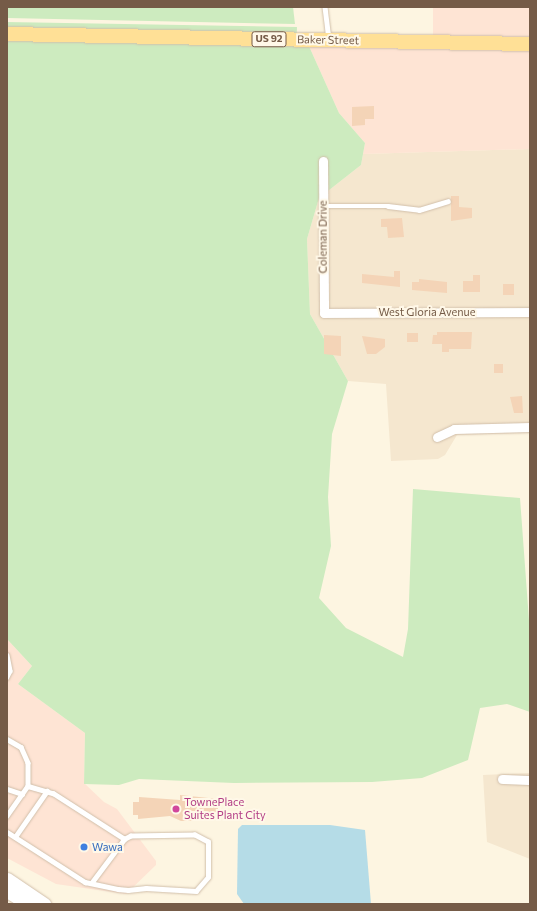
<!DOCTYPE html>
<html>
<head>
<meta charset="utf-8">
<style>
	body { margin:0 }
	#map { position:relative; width:537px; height:911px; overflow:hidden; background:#fdf5e1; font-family:Commissioner,sans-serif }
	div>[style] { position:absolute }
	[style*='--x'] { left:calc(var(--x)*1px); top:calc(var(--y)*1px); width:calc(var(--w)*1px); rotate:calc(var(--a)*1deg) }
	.residential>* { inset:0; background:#f5e7cf }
	.commercial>* { inset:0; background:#fee4d4; transform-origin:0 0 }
	.green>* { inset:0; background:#cdebbf; transform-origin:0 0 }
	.water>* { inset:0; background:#b5dce7 }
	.building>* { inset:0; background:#f4d4b7; transform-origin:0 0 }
	.roads { filter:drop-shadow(0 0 1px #d1bfaa) drop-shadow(0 0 1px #d1bfaa) }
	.lane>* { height:4.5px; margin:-2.25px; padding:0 2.25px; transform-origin:2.25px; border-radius:2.25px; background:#fff }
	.street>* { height:9px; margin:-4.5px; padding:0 4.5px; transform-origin:4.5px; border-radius:4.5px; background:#fff }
	.secondary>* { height:13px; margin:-6.5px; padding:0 6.5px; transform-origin:6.5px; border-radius:6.5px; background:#fff }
	.primary>* { height:14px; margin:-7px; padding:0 7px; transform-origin:7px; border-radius:7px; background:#ffe096 }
	.dots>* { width:11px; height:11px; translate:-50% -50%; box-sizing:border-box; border:2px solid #fff8e8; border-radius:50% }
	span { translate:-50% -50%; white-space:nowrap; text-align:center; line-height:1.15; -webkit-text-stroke:4px #fff8e8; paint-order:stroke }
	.shield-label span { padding:1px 3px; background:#fff8e8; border:1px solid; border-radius:3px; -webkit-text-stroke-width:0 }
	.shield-label { font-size:10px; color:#755b47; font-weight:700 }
	.street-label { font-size:11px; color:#755b47 }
	.hotel-label { font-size:11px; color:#b23c85 }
	.left { translate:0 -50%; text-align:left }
	.shop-label { font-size:11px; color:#366cbe }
	.frame { position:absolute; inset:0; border:8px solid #755b47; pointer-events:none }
</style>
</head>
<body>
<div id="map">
	<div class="residential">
		<i style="clip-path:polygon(530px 149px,530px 433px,457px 435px,445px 455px,438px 459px,391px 461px,386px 384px,348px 381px,310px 314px,307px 239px,319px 198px,361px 165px,363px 154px)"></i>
		<i style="clip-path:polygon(530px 773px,530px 859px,487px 842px,483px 775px)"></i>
	</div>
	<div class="commercial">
		<i style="left:433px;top:7px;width:97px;height:31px"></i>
		<i style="clip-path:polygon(308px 44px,530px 49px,530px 149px,363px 154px,365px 143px,339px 113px)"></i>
		<i style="clip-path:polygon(7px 639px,32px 666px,18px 684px,85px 733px,84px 783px,104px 802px,117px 809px,156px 861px,156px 865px,126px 894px,56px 884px,7px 858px)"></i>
	</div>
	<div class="green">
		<i style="clip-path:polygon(7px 7px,293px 7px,295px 24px,7px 18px)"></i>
		<i style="left:7px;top:22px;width:290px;height:7px;rotate:1deg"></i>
		<i style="clip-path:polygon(7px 38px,308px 44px,339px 113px,365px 143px,361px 165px,319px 198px,307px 239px,310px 314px,348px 381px,332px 434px,328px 497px,331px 546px,319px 598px,346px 628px,403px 657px,408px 629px,413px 489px,520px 498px,530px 634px,530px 712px,507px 704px,480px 708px,468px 760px,422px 778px,372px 782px,234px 783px,139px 779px,119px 785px,84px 784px,85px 733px,18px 684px,32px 666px,7px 639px)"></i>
	</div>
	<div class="water">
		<i style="clip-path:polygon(242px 825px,330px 825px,365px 830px,371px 904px,244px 904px,237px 894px,238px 829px)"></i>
	</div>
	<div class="building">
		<i style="clip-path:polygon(374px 106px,374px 119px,365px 119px,365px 125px,352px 126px,352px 107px)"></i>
		<i style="clip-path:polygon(451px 196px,459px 196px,459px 207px,472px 208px,472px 218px,451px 221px)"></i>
		<i style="clip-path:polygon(402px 218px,404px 237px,388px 238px,387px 227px,381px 227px,381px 219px)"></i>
		<i style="clip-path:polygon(394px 271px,400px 271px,400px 287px,362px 283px,362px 274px,394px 277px)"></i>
		<i style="clip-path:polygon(473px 275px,480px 275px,480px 292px,463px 292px,463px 281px,473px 281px)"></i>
		<i style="clip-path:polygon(419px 279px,447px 282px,447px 293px,412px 290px,412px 282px,419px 282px)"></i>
		<i style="left:503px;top:284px;width:11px;height:11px"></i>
		<i style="clip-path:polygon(437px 332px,472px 332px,471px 349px,449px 349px,449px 352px,442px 352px,442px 344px,432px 344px,433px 335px,437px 335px)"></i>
		<i style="left:407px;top:333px;width:11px;height:9px"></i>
		<i style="clip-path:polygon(324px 335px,341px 336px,341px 356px,324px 354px)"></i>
		<i style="clip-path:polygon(362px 336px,385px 339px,385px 347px,376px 354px,367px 354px)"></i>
		<i style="left:494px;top:364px;width:9px;height:9px"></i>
		<i style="clip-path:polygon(522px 396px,523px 413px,514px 413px,510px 397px)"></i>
		<i style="clip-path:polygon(180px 795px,218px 799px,218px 817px,194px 816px,194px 821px,181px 821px,170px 816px,138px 819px,138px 815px,133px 815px,133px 802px,139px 802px,139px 797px,180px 800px)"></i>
	</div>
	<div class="roads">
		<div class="lane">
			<i style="--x:325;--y:7;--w:32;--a:83"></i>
			<i style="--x:323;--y:206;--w:65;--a:0"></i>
			<i style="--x:388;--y:206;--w:31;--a:7"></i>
			<i style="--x:419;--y:210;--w:30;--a:-17"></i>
			<i style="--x:7;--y:655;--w:16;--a:79"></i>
			<i style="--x:10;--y:671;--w:7;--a:117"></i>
			<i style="--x:7;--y:739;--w:16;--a:30"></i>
			<i style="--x:21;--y:747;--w:17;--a:66"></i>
			<i style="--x:28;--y:763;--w:23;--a:90"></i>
			<i style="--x:28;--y:786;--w:37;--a:125"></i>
			<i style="--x:28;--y:786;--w:26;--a:16"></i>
			<i style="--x:53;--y:793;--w:85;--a:32.6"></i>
			<i style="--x:7;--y:789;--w:16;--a:18"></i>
			<i style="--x:7;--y:832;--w:93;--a:32.7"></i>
			<i style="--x:85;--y:882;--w:34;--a:12"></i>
			<i style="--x:118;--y:889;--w:10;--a:6"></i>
			<i style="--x:128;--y:890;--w:18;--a:-6"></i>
			<i style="--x:146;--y:888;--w:50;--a:3.4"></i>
			<i style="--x:196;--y:891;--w:18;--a:-49"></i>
			<i style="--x:208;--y:877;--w:35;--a:-90"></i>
			<i style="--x:208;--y:842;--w:15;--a:-152"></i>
			<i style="--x:195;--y:835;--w:64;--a:179.1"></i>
			<i style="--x:131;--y:836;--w:7;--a:153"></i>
			<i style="--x:125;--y:839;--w:55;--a:126.9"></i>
			<i style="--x:15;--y:837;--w:56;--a:-55.2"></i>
		</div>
		<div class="street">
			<i style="--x:323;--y:161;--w:152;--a:89.6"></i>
			<i style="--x:324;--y:313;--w:206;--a:-0.3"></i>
			<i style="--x:437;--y:437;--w:19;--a:-25"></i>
			<i style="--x:454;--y:429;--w:76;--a:-1.5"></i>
			<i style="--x:502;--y:779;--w:28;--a:2"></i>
		</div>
		<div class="secondary">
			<i style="--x:7;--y:879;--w:45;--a:34"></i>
			<i style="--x:7;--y:891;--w:25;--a:32"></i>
		</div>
		<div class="primary">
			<i style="--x:7;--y:34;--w:523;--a:1.1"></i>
		</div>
	</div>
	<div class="dots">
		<i style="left:176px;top:809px;background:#d1479c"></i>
		<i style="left:84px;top:847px;background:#3f7fe0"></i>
	</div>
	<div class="shield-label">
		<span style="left:269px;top:39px">US 92</span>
	</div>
	<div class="street-label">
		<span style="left:328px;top:40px;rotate:1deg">Baker Street</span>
		<span style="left:323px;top:237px;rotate:-90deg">Coleman Drive</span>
		<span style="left:427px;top:312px">West Gloria Avenue</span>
	</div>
	<div class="hotel-label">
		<span class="left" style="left:184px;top:809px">TownePlace<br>Suites Plant City</span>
	</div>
	<div class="shop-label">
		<span class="left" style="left:92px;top:847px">Wawa</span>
	</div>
	<div class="frame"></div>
</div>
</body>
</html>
